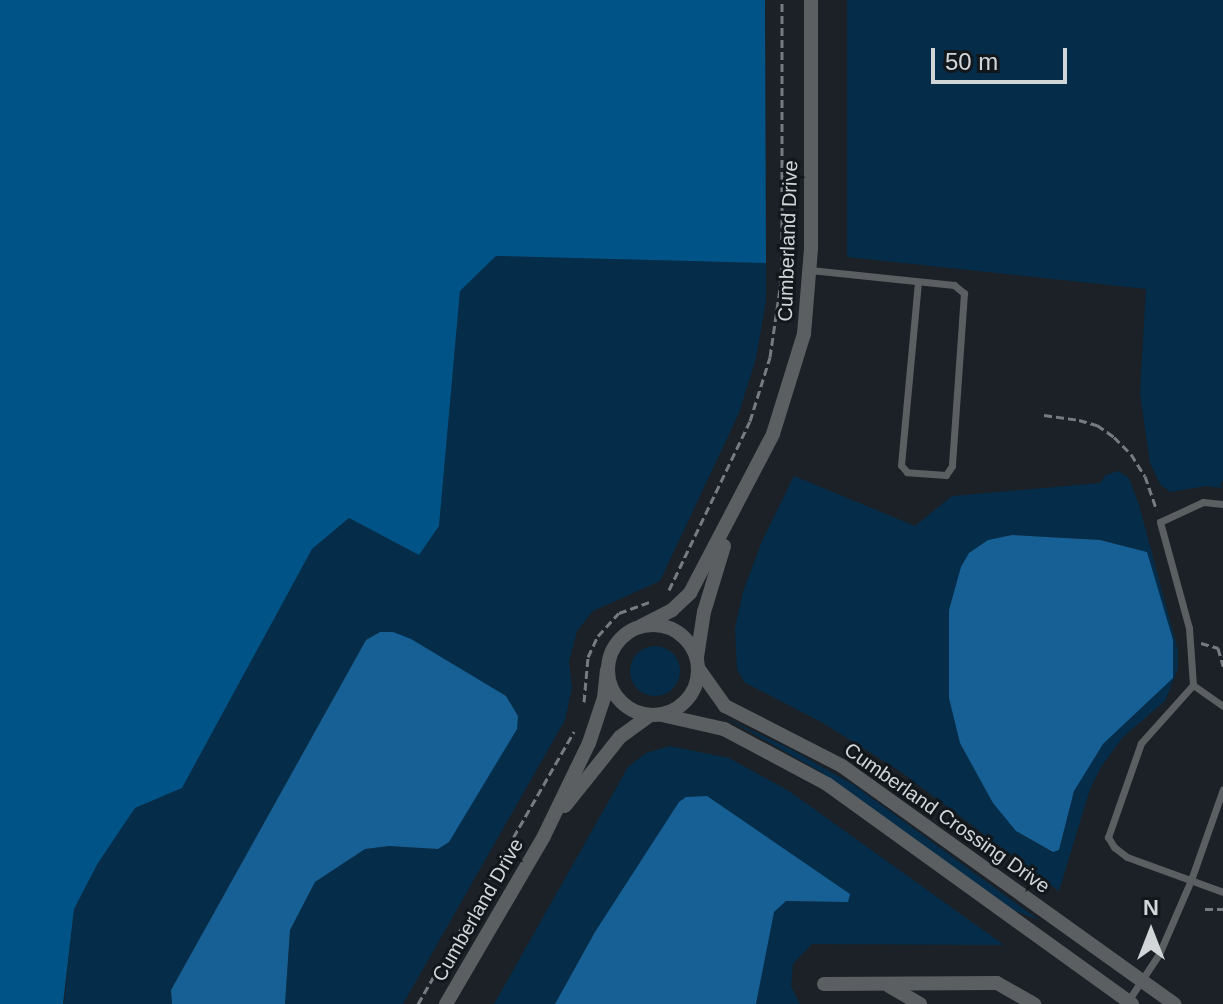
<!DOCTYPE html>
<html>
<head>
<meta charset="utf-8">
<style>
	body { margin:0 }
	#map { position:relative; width:1223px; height:1004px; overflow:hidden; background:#1b2126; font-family:Helvetica,sans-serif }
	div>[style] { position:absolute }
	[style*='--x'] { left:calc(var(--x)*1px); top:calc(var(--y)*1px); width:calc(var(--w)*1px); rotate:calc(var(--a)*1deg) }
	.green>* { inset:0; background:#052d49 }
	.round { border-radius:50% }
	.forest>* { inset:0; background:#005386 }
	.water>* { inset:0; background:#176095 }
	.path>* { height:3px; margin-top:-1.5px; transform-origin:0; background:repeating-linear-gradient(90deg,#767b7f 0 8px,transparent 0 12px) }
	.lane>* { height:7px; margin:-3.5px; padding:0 3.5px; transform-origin:3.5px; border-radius:3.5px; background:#5c5f62 }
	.street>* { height:14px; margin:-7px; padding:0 7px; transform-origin:7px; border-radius:7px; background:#5c5f62 }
	.street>.ring { margin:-7px; padding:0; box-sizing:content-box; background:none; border:14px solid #5c5f62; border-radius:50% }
	span { translate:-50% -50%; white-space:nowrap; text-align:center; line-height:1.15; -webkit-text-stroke:6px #12171c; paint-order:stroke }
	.street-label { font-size:20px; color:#d2d6d9 }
	.north { position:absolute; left:1111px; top:892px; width:80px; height:80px; -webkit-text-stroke:6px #12171c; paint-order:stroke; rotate:0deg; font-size:22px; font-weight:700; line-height:32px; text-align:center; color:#d2d6d9 }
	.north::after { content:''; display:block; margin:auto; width:28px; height:36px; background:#d2d6d9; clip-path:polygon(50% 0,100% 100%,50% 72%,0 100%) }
	.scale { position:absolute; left:931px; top:48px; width:136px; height:36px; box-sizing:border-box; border:4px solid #d2d6d9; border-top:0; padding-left:10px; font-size:24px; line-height:28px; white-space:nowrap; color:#d2d6d9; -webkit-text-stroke:6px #12171c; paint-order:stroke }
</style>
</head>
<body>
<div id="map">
	<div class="green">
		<i style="clip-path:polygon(847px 0,1223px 0,1223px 480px,1220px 485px,1223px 488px,1206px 486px,1170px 492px,1160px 484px,1150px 463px,1140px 394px,1146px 289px,847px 257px)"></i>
		<i style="clip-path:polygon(496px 256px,766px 263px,766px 301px,756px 358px,739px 413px,660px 581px,593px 611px,577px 631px,569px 662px,572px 688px,565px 720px,403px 1004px,285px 1004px,290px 930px,315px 882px,365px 849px,389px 846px,438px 849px,518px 716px,506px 696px,380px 632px,366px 640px,171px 990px,172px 1004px,64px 1004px,74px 909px,98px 863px,135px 808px,182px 788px,312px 549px,349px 518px,419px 555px,439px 526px,460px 291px)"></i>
		<i style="clip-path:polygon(evenodd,1118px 471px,1129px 478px,1139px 505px,1178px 650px,1178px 669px,1165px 701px,1123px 737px,1101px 767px,1090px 789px,1059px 891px,901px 772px,823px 723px,744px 682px,737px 669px,735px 628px,743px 592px,762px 541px,794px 476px,915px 526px,952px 496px,1100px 483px,1106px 475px,1118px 471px,1012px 535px,1100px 540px,1147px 552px,1162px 688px,1103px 744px,1089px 765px,1074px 791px,1059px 850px,1052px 852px,1016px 831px,969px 553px,989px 540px,1012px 535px)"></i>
		<i class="round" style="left:630px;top:646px;width:50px;height:50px"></i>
		<i style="clip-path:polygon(724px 717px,792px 750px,854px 785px,1039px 920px,1013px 910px,821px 772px)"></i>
		<i style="clip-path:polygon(670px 746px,729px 758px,789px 791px,1004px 945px,812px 944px,793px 964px,791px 986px,800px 1004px,756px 1004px,773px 912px,786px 901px,847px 902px,686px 797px,595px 932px,555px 1004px,494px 1004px,628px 767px,646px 753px)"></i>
	</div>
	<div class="forest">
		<i style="clip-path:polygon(0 0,765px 0,766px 263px,496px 256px,460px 291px,439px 526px,419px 555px,349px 518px,312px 549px,182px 788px,135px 808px,98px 863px,74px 909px,63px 1004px,0 1004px)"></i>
	</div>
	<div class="water">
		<i style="clip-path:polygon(1012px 535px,1100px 540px,1147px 552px,1173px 640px,1173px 678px,1103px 744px,1074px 791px,1059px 850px,1053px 852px,1016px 831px,993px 803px,960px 743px,949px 698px,949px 610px,961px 567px,969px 553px,988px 540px)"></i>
		<i style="clip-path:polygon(380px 632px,393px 632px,411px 639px,506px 696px,518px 716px,517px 729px,449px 842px,438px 849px,389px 846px,365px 849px,315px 882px,290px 930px,285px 1004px,172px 1004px,171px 990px,366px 640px)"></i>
		<i style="clip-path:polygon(707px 796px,850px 894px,848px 902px,786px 901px,774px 912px,756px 1004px,555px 1004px,595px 932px,679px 802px,686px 797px)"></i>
	</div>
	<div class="path">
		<i style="--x:1044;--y:415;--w:35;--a:8"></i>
		<i style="--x:1079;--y:420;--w:19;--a:16"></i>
		<i style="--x:1097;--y:425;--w:21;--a:35"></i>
		<i style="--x:1114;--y:437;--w:24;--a:45"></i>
		<i style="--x:1131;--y:454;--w:26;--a:58"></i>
		<i style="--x:1145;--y:476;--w:36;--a:71"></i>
		<i style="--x:669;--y:590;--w:187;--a:-64.4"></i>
		<i style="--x:750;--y:421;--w:67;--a:-72.6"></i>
		<i style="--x:770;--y:357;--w:83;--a:-81.7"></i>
		<i style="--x:782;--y:275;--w:275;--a:-90"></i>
		<i style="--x:1201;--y:643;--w:18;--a:16"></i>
		<i style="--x:1218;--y:648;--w:19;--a:74"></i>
		<i style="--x:584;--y:702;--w:45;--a:-84.9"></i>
		<i style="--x:588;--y:657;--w:23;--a:-65"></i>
		<i style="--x:598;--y:636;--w:31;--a:-48"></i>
		<i style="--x:619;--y:613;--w:32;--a:-20"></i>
		<i style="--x:1205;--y:909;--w:18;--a:0"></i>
		<i style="--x:418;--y:1004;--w:314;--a:-60.2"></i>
	</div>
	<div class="lane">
		<i style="--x:810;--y:270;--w:145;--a:5.9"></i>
		<i style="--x:954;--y:285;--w:13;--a:39"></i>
		<i style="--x:964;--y:293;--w:173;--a:94"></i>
		<i style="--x:952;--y:466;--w:11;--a:124"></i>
		<i style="--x:946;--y:475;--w:39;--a:-176"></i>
		<i style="--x:907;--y:472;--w:9;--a:-131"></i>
		<i style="--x:901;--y:465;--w:184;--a:-84.7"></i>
		<i style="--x:1223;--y:504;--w:20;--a:-174"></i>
		<i style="--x:1203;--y:502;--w:47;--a:155.1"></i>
		<i style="--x:1160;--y:522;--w:110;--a:74.7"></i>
		<i style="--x:1189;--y:628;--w:57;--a:86"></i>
		<i style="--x:1193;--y:685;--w:78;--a:131.9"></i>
		<i style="--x:1141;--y:743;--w:100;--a:109.3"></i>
		<i style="--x:1108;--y:837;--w:12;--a:59"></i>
		<i style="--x:1114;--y:847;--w:16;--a:38"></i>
		<i style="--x:1127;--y:857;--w:102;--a:20"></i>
		<i style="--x:1193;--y:685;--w:37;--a:35"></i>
		<i style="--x:1128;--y:1001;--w:56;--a:-56.6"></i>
		<i style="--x:1159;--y:954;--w:81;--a:-66.6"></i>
		<i style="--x:1191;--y:880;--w:96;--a:-70.6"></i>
	</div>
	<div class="street">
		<i class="ring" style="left:608px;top:625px;width:76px;height:76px"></i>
		<i style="--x:641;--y:626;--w:35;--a:-27"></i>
		<i style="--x:672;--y:610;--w:25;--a:-43"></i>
		<i style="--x:690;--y:593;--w:179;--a:-62.4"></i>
		<i style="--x:773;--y:434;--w:105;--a:-72.8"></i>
		<i style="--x:804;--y:334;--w:85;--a:-85.3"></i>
		<i style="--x:811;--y:249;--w:249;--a:-90"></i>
		<i style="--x:697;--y:657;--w:46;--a:-81.2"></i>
		<i style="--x:704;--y:612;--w:69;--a:-73.1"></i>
		<i style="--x:698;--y:668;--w:47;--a:54.6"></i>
		<i style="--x:725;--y:706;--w:131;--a:27.1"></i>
		<i style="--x:842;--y:766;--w:409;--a:35.6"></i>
		<i style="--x:662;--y:715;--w:64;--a:12.7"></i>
		<i style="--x:724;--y:729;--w:117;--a:28.1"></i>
		<i style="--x:827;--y:784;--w:376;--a:35.8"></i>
		<i style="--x:565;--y:806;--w:88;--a:-51.4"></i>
		<i style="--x:620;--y:737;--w:37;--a:-36"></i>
		<i style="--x:824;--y:984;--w:173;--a:-0.3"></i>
		<i style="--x:997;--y:983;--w:43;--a:29.6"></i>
		<i style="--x:889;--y:986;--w:36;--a:30"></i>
		<i style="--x:446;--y:1004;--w:194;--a:-59.7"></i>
		<i style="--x:544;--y:836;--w:103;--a:-64.2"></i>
		<i style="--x:589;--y:743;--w:47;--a:-71.6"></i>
		<i style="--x:604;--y:698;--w:28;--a:-84"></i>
	</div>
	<div class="street-label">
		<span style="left:788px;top:241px;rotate:-88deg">Cumberland Drive</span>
		<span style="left:947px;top:818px;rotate:35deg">Cumberland Crossing Drive</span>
		<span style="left:478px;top:910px;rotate:-60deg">Cumberland Drive</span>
	</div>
	<div class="north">N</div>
	<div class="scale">50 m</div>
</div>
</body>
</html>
